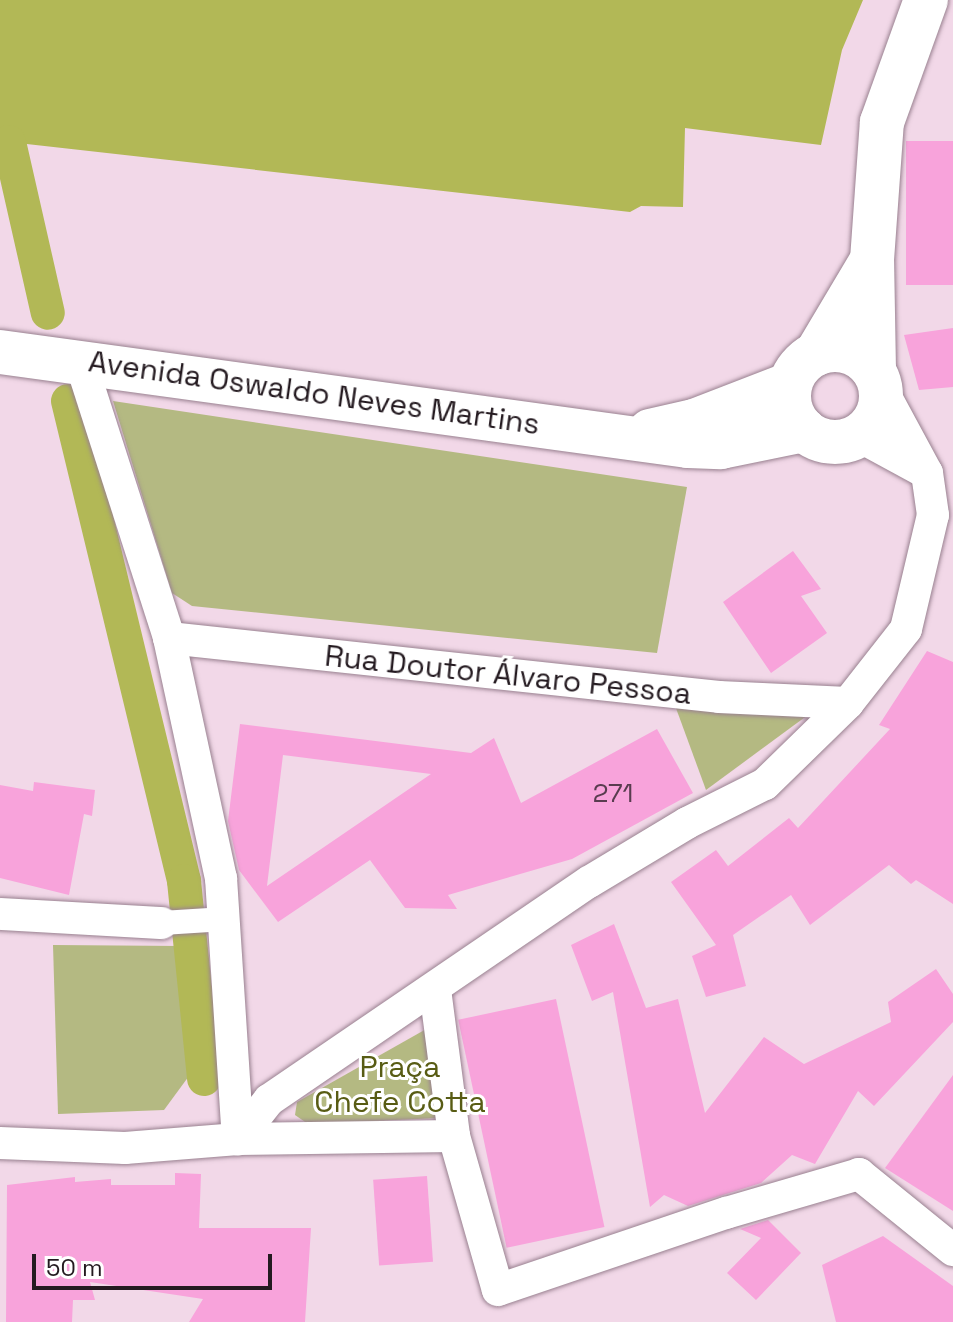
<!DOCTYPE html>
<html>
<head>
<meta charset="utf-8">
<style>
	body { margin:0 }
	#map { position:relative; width:953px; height:1322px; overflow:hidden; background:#f2d8e8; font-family:"Space Grotesk",sans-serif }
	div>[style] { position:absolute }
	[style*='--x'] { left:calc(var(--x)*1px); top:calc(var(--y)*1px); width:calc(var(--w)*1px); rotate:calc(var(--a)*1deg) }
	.green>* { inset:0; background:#b4b982 }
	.water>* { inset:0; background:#b2b856 }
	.canal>* { height:34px; margin:-17px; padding:0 17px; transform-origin:17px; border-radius:17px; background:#b2b856 }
	.building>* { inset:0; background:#f8a3db; transform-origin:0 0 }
	.roads { filter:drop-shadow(0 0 2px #998190) drop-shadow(0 0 2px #998190) }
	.pedestrian>* { height:24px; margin:-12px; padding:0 12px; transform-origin:12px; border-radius:12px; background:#fff }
	.minor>* { height:32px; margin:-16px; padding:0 16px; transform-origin:16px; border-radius:16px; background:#fff }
	.secondary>* { height:44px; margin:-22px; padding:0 22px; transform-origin:22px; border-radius:22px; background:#fff }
	.secondary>.ring { margin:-22px; padding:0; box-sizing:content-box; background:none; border:44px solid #fff; border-radius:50% }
	span { translate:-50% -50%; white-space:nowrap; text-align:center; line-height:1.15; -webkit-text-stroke:6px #fff; paint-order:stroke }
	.number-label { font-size:26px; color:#593c4f }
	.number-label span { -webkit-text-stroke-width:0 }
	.street-label { font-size:30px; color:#241a20 }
	.park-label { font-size:30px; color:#585c14 }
	.scale { position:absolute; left:32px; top:1254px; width:240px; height:36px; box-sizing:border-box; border:4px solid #241a20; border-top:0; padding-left:10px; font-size:24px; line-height:28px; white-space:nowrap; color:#241a20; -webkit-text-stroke:6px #fff; paint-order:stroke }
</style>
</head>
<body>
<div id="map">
	<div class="green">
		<i style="clip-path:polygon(113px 401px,687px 487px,657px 653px,192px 606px,172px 593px)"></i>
		<i style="clip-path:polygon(673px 700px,812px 712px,706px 790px)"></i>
		<i style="clip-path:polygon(53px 945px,182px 946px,189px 1076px,164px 1110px,58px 1114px)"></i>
		<i style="clip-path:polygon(428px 1028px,439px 1118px,308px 1124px,295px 1115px,297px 1102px)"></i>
	</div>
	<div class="water">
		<i style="clip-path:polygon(0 0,863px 0,842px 50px,821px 145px,685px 128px,683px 207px,641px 206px,630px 212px,0 141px)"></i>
	</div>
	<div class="canal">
		<i style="--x:9;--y:142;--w:175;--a:77.2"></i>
		<i style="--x:68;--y:401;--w:494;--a:76.4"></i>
		<i style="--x:184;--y:881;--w:199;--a:84.2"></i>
	</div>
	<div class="building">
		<i style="left:953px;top:141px;width:144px;height:47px;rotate:90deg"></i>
		<i style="clip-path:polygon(953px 328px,953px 387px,919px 390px,904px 335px)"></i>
		<i style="clip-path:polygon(793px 551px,821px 589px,801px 596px,827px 633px,771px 673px,723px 602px)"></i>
		<i style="clip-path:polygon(927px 651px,953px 662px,953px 904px,916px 880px,911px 884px,889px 865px,810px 925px,791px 895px,733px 935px,746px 986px,706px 997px,692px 956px,716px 945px,671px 882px,716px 850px,728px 866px,789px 818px,798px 828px,890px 729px,879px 725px)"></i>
		<i style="clip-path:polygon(evenodd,240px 724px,471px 753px,494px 738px,521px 803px,657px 729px,693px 793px,572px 859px,448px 895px,457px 909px,405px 908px,370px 860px,278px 922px,239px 870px,228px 821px,240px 724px,283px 755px,431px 774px,267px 886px,283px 755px)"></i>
		<i style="clip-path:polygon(34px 782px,95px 790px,92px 816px,84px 814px,69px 895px,0 878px,0 785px,33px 791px)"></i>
		<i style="clip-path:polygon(614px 924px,646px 1008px,678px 999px,705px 1113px,764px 1037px,804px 1064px,891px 1022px,888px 1002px,936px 969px,953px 994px,953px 1022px,874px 1106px,858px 1091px,815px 1164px,792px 1155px,761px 1183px,688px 1206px,664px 1195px,650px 1207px,613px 992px,592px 1001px,571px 945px)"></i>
		<i style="left:556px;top:999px;width:233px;height:100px;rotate:78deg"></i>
		<i style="clip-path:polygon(953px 1075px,953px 1211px,885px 1168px)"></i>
		<i style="clip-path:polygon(175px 1173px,201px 1174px,199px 1228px,311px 1228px,305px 1322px,189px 1322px,203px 1299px,90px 1282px,95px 1300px,73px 1300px,72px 1322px,6px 1322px,7px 1185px,75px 1177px,75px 1182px,111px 1179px,111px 1185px,175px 1185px)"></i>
		<i style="left:427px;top:1176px;width:86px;height:54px;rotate:86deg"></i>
		<i style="clip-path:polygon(768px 1220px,801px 1253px,756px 1300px,727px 1273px,761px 1238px,740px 1229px)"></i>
		<i style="clip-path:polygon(883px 1236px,953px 1286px,953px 1322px,836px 1322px,822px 1265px)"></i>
	</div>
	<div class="roads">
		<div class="pedestrian">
			<i style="--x:162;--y:923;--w:63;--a:-3.6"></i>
		</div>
		<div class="minor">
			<i style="--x:80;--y:360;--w:292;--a:72.2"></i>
			<i style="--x:169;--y:638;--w:246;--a:77.8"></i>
			<i style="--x:221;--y:878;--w:262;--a:86.3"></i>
			<i style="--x:859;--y:436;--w:77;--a:28.6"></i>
			<i style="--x:169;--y:638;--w:553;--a:6.12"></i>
			<i style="--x:719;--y:697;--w:129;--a:2.7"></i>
			<i style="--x:0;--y:914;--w:162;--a:3.2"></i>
			<i style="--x:435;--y:989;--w:148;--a:82.6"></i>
			<i style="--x:454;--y:1136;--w:160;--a:74.1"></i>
			<i style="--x:498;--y:1290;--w:241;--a:-18.7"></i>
			<i style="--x:726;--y:1213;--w:139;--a:-16.3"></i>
			<i style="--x:859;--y:1174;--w:121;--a:39"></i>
			<i style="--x:238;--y:1139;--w:50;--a:-51.5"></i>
			<i style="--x:269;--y:1100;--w:387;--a:-34.3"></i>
			<i style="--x:589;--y:882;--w:114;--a:-31"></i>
			<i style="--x:687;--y:823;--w:87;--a:-26.6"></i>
			<i style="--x:765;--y:784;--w:116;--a:-44.3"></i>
			<i style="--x:848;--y:703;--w:94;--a:-51.9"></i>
			<i style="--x:906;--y:629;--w:117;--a:-76.7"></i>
			<i style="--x:933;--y:515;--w:42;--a:-98.1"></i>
			<i style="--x:927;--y:473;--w:99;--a:-118.4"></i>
			<i style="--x:0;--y:1143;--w:125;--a:2.3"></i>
			<i style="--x:125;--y:1148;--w:113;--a:-4.6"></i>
			<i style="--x:238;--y:1139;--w:216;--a:-0.8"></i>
		</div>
		<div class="secondary">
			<i class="ring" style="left:789px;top:350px;width:48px;height:48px"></i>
			<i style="--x:0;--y:352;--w:694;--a:7.78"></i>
			<i style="--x:688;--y:446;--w:33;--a:2"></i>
			<i style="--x:721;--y:447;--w:85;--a:-11.6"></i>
			<i style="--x:816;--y:354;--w:109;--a:-59.2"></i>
			<i style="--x:874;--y:371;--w:111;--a:-91"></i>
			<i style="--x:872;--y:260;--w:138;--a:-85.9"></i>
			<i style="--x:882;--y:122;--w:130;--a:-70.2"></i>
			<i style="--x:650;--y:431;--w:45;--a:-12.8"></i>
			<i style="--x:694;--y:421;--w:103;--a:-21.1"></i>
		</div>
	</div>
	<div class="number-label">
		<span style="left:613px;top:794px">271</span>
	</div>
	<div class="street-label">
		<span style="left:314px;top:393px;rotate:8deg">Avenida Oswaldo Neves Martins</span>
		<span style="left:508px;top:675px;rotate:6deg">Rua Doutor Álvaro Pessoa</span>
	</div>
	<div class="park-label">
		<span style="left:400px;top:1084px">Praça<br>Chefe Cotta</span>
	</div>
	<div class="scale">50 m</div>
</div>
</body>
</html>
